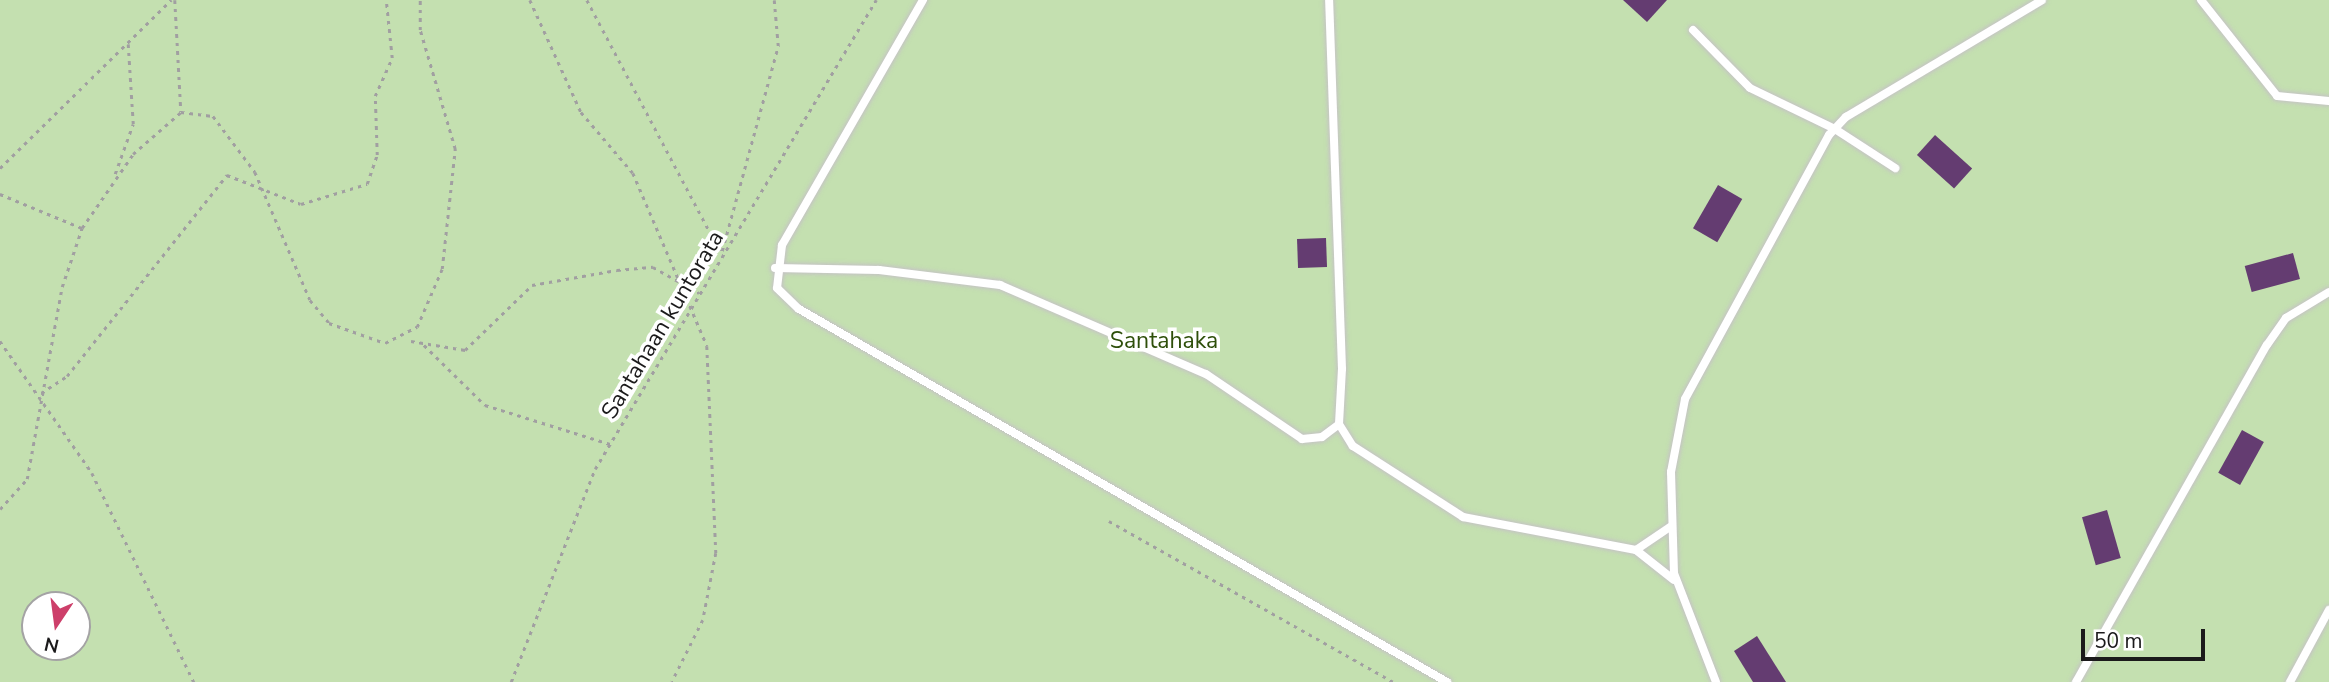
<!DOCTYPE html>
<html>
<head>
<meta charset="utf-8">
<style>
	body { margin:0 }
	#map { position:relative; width:2329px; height:682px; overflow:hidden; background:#f9f7fa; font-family:"Nunito Sans",sans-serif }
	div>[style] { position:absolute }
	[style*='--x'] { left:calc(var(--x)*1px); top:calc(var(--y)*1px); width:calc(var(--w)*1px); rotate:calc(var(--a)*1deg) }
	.green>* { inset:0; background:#c4e0b0 }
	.building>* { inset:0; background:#643c71; transform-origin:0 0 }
	.path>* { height:2.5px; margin-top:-1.25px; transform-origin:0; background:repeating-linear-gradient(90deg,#a19fa1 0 3.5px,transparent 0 8.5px) }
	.roads { filter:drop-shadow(0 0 2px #c5c3c5) drop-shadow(0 0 2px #c5c3c5) }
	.lane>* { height:8px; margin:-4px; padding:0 4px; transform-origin:4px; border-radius:4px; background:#fff }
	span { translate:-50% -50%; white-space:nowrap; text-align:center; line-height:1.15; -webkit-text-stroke:7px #fff; paint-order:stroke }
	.street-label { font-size:23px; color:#1b1a1b }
	.park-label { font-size:23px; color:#2e4f0a }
	.north { position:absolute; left:21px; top:591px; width:70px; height:70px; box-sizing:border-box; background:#fff; border:2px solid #a4a3a4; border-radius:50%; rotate:193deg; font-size:19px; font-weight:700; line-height:28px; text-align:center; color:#1b1a1b }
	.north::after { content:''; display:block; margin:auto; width:24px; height:32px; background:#cd3f6a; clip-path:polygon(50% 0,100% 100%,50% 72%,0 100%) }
	.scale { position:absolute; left:2081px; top:629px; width:124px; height:32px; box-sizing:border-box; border:4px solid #1b1a1b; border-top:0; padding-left:9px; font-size:21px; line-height:24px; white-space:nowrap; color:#1b1a1b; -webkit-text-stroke:5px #fff; paint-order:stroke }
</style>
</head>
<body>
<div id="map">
	<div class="green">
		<i style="clip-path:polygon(evenodd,0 0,2329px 0,2329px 682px,0 682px,0 0,35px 605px,77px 605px,77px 647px,35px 647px,35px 605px)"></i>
	</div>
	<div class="building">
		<i style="clip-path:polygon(1623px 0,1667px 0,1647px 22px)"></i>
		<i style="left:1935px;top:135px;width:50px;height:27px;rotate:42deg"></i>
		<i style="left:1718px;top:185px;width:28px;height:50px;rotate:30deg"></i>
		<i style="left:1326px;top:238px;width:29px;height:29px;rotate:88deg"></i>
		<i style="left:2293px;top:253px;width:27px;height:50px;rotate:75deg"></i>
		<i style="left:2242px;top:430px;width:25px;height:49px;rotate:29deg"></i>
		<i style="left:2107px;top:510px;width:50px;height:26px;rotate:74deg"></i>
		<i style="clip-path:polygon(1757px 636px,1786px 682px,1753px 682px,1734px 651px)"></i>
	</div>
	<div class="path">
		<i style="--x:175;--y:0;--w:112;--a:86.9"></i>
		<i style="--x:530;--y:0;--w:123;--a:65.5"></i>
		<i style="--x:581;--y:112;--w:80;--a:49.6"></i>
		<i style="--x:633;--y:173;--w:188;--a:66.8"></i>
		<i style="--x:707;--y:346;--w:207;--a:87.5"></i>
		<i style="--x:716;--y:553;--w:68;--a:101"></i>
		<i style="--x:703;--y:620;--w:69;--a:116.6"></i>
		<i style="--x:587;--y:0;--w:286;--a:62.1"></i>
		<i style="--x:0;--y:168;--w:240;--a:-44.5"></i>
		<i style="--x:115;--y:174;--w:53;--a:-70.2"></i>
		<i style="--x:133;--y:124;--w:80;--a:-93.6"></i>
		<i style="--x:0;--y:194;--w:89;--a:22.5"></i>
		<i style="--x:722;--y:251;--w:213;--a:-74.7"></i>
		<i style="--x:778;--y:46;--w:46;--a:-95"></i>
		<i style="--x:0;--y:341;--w:161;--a:55.1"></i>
		<i style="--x:92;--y:473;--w:233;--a:64"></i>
		<i style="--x:411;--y:341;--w:55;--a:9.5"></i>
		<i style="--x:465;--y:350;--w:93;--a:-44.1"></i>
		<i style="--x:532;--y:285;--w:86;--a:-10"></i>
		<i style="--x:617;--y:270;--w:36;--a:-5"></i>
		<i style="--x:653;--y:267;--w:53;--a:29.5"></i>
		<i style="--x:424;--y:345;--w:86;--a:44.5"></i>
		<i style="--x:485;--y:405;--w:131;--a:17.3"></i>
		<i style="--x:41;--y:393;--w:31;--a:-33"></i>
		<i style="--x:67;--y:376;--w:257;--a:-51.5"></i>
		<i style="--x:227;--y:175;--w:79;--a:21.4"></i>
		<i style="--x:301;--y:204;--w:69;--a:-16.9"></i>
		<i style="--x:367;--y:184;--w:31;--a:-71"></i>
		<i style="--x:377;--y:155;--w:59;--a:-91.9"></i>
		<i style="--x:375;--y:96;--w:42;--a:-65.9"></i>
		<i style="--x:392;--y:58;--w:58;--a:-95.9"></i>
		<i style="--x:0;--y:509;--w:40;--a:-48"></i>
		<i style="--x:27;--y:479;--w:195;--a:-79.7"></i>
		<i style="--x:62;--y:287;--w:62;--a:-71.3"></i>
		<i style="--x:82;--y:228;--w:90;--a:-55.4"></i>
		<i style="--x:133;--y:154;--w:64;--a:-41.2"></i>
		<i style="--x:181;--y:112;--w:32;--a:7"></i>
		<i style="--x:213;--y:116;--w:70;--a:53.1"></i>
		<i style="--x:255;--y:172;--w:139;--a:66.7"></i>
		<i style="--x:310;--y:300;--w:30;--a:50"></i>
		<i style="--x:329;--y:323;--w:59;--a:19.7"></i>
		<i style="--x:385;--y:343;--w:36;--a:-27"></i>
		<i style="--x:417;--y:327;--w:63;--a:-66.7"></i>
		<i style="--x:442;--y:269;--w:121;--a:-83.8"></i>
		<i style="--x:455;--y:149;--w:124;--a:-106.4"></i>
		<i style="--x:420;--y:30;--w:30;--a:-90"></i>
		<i style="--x:1109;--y:521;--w:327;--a:29.5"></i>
		<i style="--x:511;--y:682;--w:229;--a:-68.5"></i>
		<i style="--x:595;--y:469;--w:547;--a:-59.07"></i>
	</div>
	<div class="roads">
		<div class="lane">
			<i style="--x:923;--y:0;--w:283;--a:119.9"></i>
			<i style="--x:782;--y:245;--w:43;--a:96.6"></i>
			<i style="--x:777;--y:288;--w:30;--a:44"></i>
			<i style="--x:799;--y:309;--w:748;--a:29.93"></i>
			<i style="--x:2201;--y:0;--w:122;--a:51.6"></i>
			<i style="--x:2277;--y:96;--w:52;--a:5.5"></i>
			<i style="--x:1693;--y:30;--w:81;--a:45.5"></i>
			<i style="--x:1750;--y:88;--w:94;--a:25.8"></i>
			<i style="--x:1835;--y:129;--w:72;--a:33"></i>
			<i style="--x:775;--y:268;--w:104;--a:1.1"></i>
			<i style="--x:879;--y:270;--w:122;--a:7.1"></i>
			<i style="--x:1000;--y:285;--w:224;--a:23.4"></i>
			<i style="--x:1206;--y:374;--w:116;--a:34.1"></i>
			<i style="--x:1302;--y:439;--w:20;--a:-6"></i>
			<i style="--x:1322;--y:437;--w:21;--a:-37"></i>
			<i style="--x:1339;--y:424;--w:55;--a:-86.9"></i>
			<i style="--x:1342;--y:369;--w:369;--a:-92"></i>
			<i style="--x:1339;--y:424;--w:26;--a:58"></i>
			<i style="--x:1353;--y:446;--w:131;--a:32.8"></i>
			<i style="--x:1463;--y:517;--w:176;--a:10.8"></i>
			<i style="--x:1636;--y:550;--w:41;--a:-34.1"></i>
			<i style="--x:1636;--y:550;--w:48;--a:38.3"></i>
			<i style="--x:1716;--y:682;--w:117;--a:-111.1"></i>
			<i style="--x:1674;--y:573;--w:101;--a:-91.7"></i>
			<i style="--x:1671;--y:472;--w:74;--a:-79.1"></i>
			<i style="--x:1685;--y:399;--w:301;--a:-61.4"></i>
			<i style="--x:1829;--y:135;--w:25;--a:-47"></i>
			<i style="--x:1846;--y:117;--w:228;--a:-30.8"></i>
			<i style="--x:2076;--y:682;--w:387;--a:-60.5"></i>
			<i style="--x:2267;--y:345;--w:33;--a:-55"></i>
			<i style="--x:2286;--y:318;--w:50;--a:-31.2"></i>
			<i style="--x:2290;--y:682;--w:82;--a:-61.6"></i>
		</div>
	</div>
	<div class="street-label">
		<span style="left:663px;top:325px;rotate:-59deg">Santahaan kuntorata</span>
	</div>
	<div class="park-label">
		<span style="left:1164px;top:341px">Santahaka</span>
	</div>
	<div class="north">N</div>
	<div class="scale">50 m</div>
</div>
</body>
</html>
